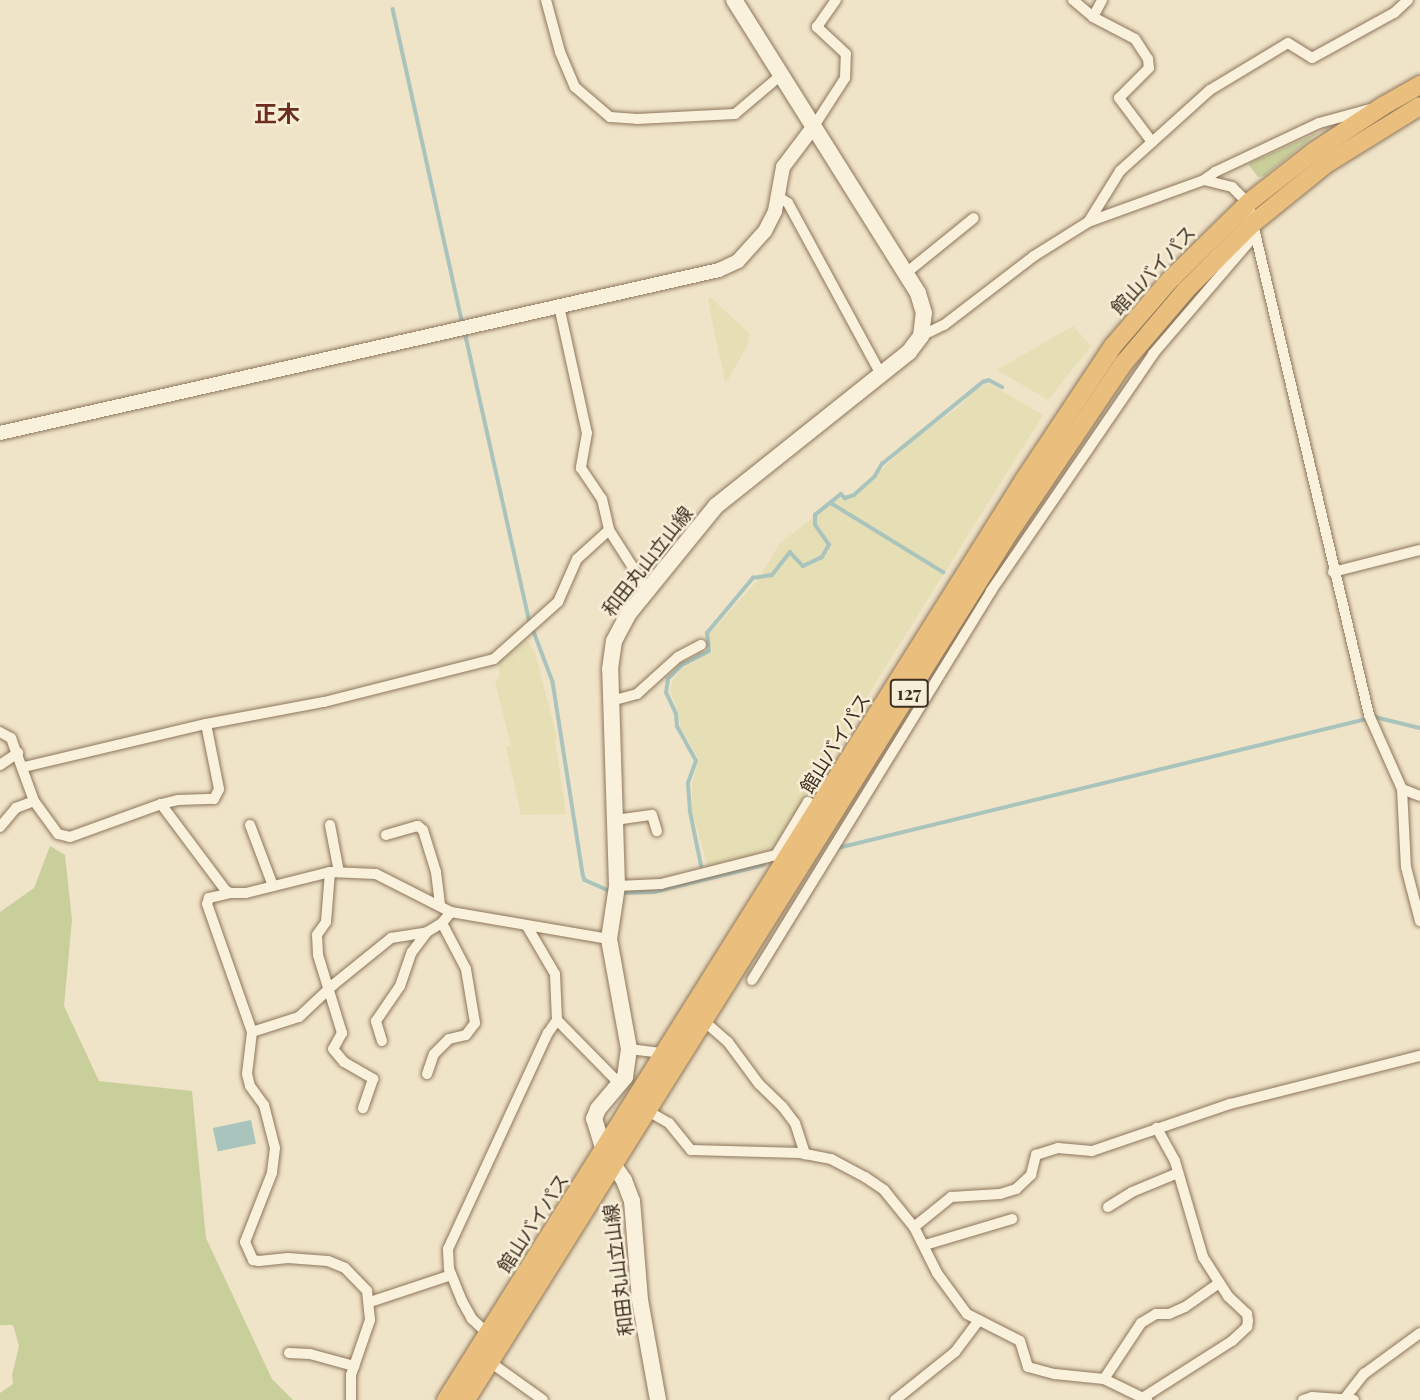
<!DOCTYPE html>
<html>
<head>
<meta charset="utf-8">
<style>
	body { margin:0 }
	#map { position:relative; width:1420px; height:1400px; overflow:hidden; background:#f0e4c8; font-family:"Playfair Display","Noto Sans JP",serif }
	div>[style] { position:absolute }
	[style*='--x'] { left:calc(var(--x)*1px); top:calc(var(--y)*1px); width:calc(var(--w)*1px); rotate:calc(var(--a)*1deg) }
	.farmland>* { inset:0; background:#e6deb5 }
	.green>* { inset:0; background:#c9cf9b }
	.water>* { inset:0; background:#a9c4bc; transform-origin:0 0 }
	.stream>* { height:3.5px; margin:-1.75px; padding:0 1.75px; transform-origin:1.75px; border-radius:1.75px; background:#a9c4bc }
	.roads { filter:drop-shadow(0 0 2px #8d765c) drop-shadow(0 0 2px #8d765c) }
	.minor>* { height:10px; margin:-5px; padding:0 5px; transform-origin:5px; border-radius:5px; background:#faf1dc }
	.tertiary>* { height:14px; margin:-7px; padding:0 7px; transform-origin:7px; border-radius:7px; background:#faf1dc }
	.secondary>* { height:16px; margin:-8px; padding:0 8px; transform-origin:8px; border-radius:8px; background:#faf1dc }
	.trunk>* { height:18px; margin:-9px; padding:0 9px; transform-origin:9px; border-radius:9px; background:#eabe7c }
	span { translate:-50% -50%; white-space:nowrap; text-align:center; line-height:1.15; -webkit-text-stroke:5px #f7eed8; paint-order:stroke }
	.shield-label span { padding:2px 5px; background:#f7eed8; border:2px solid; border-radius:5px; -webkit-text-stroke-width:0 }
	.shield-label { font-size:18px; color:#3d2e20; font-weight:700 }
	.street-label { font-size:19px; color:#3d2e20 }
	.quarter-label { font-size:23px; color:#6b2e1e; font-weight:700 }
</style>
</head>
<body>
<div id="map">
	<div class="farmland">
		<i style="clip-path:polygon(710px 297px,749px 333px,749px 343px,727px 381px,725px 382px,708px 301px)"></i>
		<i style="clip-path:polygon(1073px 326px,1091px 346px,1048px 400px,997px 370px)"></i>
		<i style="clip-path:polygon(988px 383px,1043px 415px,772px 849px,708px 866px,692px 812px,692px 783px,699px 760px,680px 726px,679px 714px,670px 691px,672px 681px,681px 669px,713px 652px,709px 634px,757px 581px,780px 543px,839px 498px,855px 496px,910px 442px,962px 404px,971px 393px)"></i>
		<i style="clip-path:polygon(527px 640px,535px 653px,557px 737px,555px 740px,566px 814px,521px 815px,506px 747px,511px 746px,495px 682px,500px 676px,498px 663px)"></i>
	</div>
	<div class="green">
		<i style="clip-path:polygon(1319px 132px,1264px 176px,1258px 177px,1248px 164px)"></i>
		<i style="clip-path:polygon(50px 846px,65px 855px,72px 920px,64px 1006px,99px 1081px,192px 1091px,206px 1238px,272px 1379px,293px 1400px,0 1400px,0 1393px,13px 1384px,12px 1375px,19px 1346px,13px 1325px,0 1325px,0 912px,34px 888px)"></i>
	</div>
	<div class="water">
		<i style="left:251px;top:1120px;width:24px;height:39px;rotate:78deg"></i>
	</div>
	<div class="stream">
		<i style="--x:393;--y:9;--w:324;--a:77.5"></i>
		<i style="--x:465;--y:332;--w:297;--a:77.4"></i>
		<i style="--x:831;--y:503;--w:132;--a:31.6"></i>
		<i style="--x:533;--y:629;--w:57;--a:69.3"></i>
		<i style="--x:553;--y:682;--w:194;--a:81.1"></i>
		<i style="--x:583;--y:874;--w:6;--a:72"></i>
		<i style="--x:585;--y:880;--w:27;--a:24"></i>
		<i style="--x:838;--y:848;--w:553;--a:-13.71"></i>
		<i style="--x:1375;--y:717;--w:46;--a:13.7"></i>
		<i style="--x:701;--y:866;--w:55;--a:-101.5"></i>
		<i style="--x:690;--y:812;--w:29;--a:-94"></i>
		<i style="--x:688;--y:783;--w:23;--a:-70"></i>
		<i style="--x:696;--y:761;--w:39;--a:-119"></i>
		<i style="--x:677;--y:727;--w:13;--a:-94"></i>
		<i style="--x:676;--y:714;--w:23;--a:-115"></i>
		<i style="--x:666;--y:693;--w:14;--a:-82"></i>
		<i style="--x:668;--y:679;--w:20;--a:-45"></i>
		<i style="--x:682;--y:665;--w:30;--a:-27"></i>
		<i style="--x:709;--y:651;--w:18;--a:-96"></i>
		<i style="--x:707;--y:633;--w:72;--a:-50.1"></i>
		<i style="--x:753;--y:578;--w:19;--a:-9"></i>
		<i style="--x:772;--y:575;--w:29;--a:-52"></i>
		<i style="--x:790;--y:552;--w:19;--a:47"></i>
		<i style="--x:803;--y:566;--w:21;--a:-25"></i>
		<i style="--x:822;--y:557;--w:14;--a:-60"></i>
		<i style="--x:829;--y:545;--w:24;--a:-125"></i>
		<i style="--x:815;--y:525;--w:10;--a:-90"></i>
		<i style="--x:815;--y:515;--w:33;--a:-39"></i>
		<i style="--x:841;--y:494;--w:6;--a:45"></i>
		<i style="--x:845;--y:498;--w:9;--a:-18"></i>
		<i style="--x:854;--y:495;--w:28;--a:-42"></i>
		<i style="--x:875;--y:476;--w:14;--a:-60"></i>
		<i style="--x:882;--y:464;--w:130;--a:-39.1"></i>
		<i style="--x:983;--y:382;--w:6;--a:-18"></i>
		<i style="--x:989;--y:380;--w:15;--a:28"></i>
		<i style="--x:623;--y:893;--w:31;--a:-2"></i>
		<i style="--x:654;--y:892;--w:113;--a:-13.8"></i>
	</div>
	<div class="roads">
		<div class="minor">
			<i style="--x:546;--y:0;--w:54;--a:74.9"></i>
			<i style="--x:560;--y:52;--w:38;--a:67"></i>
			<i style="--x:575;--y:87;--w:46;--a:40.6"></i>
			<i style="--x:610;--y:117;--w:27;--a:4"></i>
			<i style="--x:637;--y:119;--w:98;--a:-2.9"></i>
			<i style="--x:735;--y:114;--w:60;--a:-40.3"></i>
			<i style="--x:1073;--y:0;--w:26;--a:40"></i>
			<i style="--x:1093;--y:17;--w:47;--a:27.6"></i>
			<i style="--x:1135;--y:39;--w:24;--a:57"></i>
			<i style="--x:1148;--y:59;--w:9;--a:84"></i>
			<i style="--x:1149;--y:68;--w:42;--a:135"></i>
			<i style="--x:1119;--y:98;--w:55;--a:53.1"></i>
			<i style="--x:1093;--y:17;--w:19;--a:-62"></i>
			<i style="--x:814;--y:126;--w:57;--a:-57.1"></i>
			<i style="--x:845;--y:78;--w:24;--a:-88"></i>
			<i style="--x:846;--y:54;--w:40;--a:-137"></i>
			<i style="--x:817;--y:27;--w:33;--a:-55"></i>
			<i style="--x:1204;--y:180;--w:14;--a:-36"></i>
			<i style="--x:1215;--y:172;--w:115;--a:-25.2"></i>
			<i style="--x:1319;--y:123;--w:54;--a:-15.1"></i>
			<i style="--x:777;--y:196;--w:13;--a:32"></i>
			<i style="--x:788;--y:203;--w:195;--a:61.5"></i>
			<i style="--x:1089;--y:221;--w:59;--a:-58.2"></i>
			<i style="--x:1120;--y:171;--w:121;--a:-42"></i>
			<i style="--x:1210;--y:90;--w:91;--a:-31.1"></i>
			<i style="--x:1288;--y:43;--w:28;--a:32"></i>
			<i style="--x:1312;--y:58;--w:94;--a:-28.8"></i>
			<i style="--x:1394;--y:13;--w:19;--a:-43"></i>
			<i style="--x:906;--y:273;--w:87;--a:-39"></i>
			<i style="--x:559;--y:306;--w:130;--a:77.6"></i>
			<i style="--x:587;--y:433;--w:36;--a:100"></i>
			<i style="--x:581;--y:468;--w:37;--a:56"></i>
			<i style="--x:602;--y:499;--w:32;--a:77"></i>
			<i style="--x:609;--y:530;--w:72;--a:57.4"></i>
			<i style="--x:921;--y:336;--w:25;--a:-26"></i>
			<i style="--x:944;--y:325;--w:113;--a:-37.5"></i>
			<i style="--x:1034;--y:256;--w:64;--a:-32.2"></i>
			<i style="--x:1088;--y:222;--w:123;--a:-19.9"></i>
			<i style="--x:1204;--y:180;--w:29;--a:14"></i>
			<i style="--x:1232;--y:187;--w:23;--a:45"></i>
			<i style="--x:1248;--y:203;--w:526;--a:76.7"></i>
			<i style="--x:1369;--y:715;--w:81;--a:66"></i>
			<i style="--x:1402;--y:789;--w:78;--a:87.1"></i>
			<i style="--x:1406;--y:867;--w:56;--a:75.5"></i>
			<i style="--x:1333;--y:572;--w:90;--a:-14.2"></i>
			<i style="--x:611;--y:701;--w:27;--a:-15"></i>
			<i style="--x:637;--y:694;--w:55;--a:-42.1"></i>
			<i style="--x:678;--y:657;--w:26;--a:-28"></i>
			<i style="--x:0;--y:732;--w:13;--a:29"></i>
			<i style="--x:11;--y:738;--w:67;--a:69.9"></i>
			<i style="--x:34;--y:801;--w:41;--a:54"></i>
			<i style="--x:58;--y:834;--w:12;--a:14"></i>
			<i style="--x:70;--y:837;--w:97;--a:-19.9"></i>
			<i style="--x:161;--y:804;--w:109;--a:53.2"></i>
			<i style="--x:226;--y:891;--w:5;--a:22"></i>
			<i style="--x:231;--y:893;--w:15;--a:0"></i>
			<i style="--x:246;--y:893;--w:87;--a:-14"></i>
			<i style="--x:330;--y:872;--w:46;--a:2.5"></i>
			<i style="--x:376;--y:874;--w:84;--a:26.9"></i>
			<i style="--x:451;--y:912;--w:160;--a:9.7"></i>
			<i style="--x:0;--y:765;--w:22;--a:-34"></i>
			<i style="--x:24;--y:767;--w:187;--a:-13.3"></i>
			<i style="--x:206;--y:724;--w:120;--a:-10.6"></i>
			<i style="--x:324;--y:702;--w:175;--a:-14.2"></i>
			<i style="--x:494;--y:659;--w:86;--a:-41.7"></i>
			<i style="--x:558;--y:602;--w:47;--a:-66.2"></i>
			<i style="--x:577;--y:559;--w:43;--a:-42.2"></i>
			<i style="--x:1402;--y:789;--w:19;--a:21"></i>
			<i style="--x:161;--y:804;--w:17;--a:-13"></i>
			<i style="--x:178;--y:800;--w:36;--a:-2"></i>
			<i style="--x:214;--y:799;--w:11;--a:-63"></i>
			<i style="--x:219;--y:789;--w:66;--a:-101.3"></i>
			<i style="--x:615;--y:820;--w:37;--a:-8"></i>
			<i style="--x:652;--y:815;--w:17;--a:73"></i>
			<i style="--x:250;--y:825;--w:65;--a:69.3"></i>
			<i style="--x:330;--y:825;--w:48;--a:79.2"></i>
			<i style="--x:0;--y:827;--w:25;--a:-50"></i>
			<i style="--x:16;--y:808;--w:19;--a:-21"></i>
			<i style="--x:386;--y:835;--w:33;--a:-16"></i>
			<i style="--x:418;--y:826;--w:6;--a:39"></i>
			<i style="--x:423;--y:830;--w:44;--a:72.8"></i>
			<i style="--x:436;--y:872;--w:34;--a:83"></i>
			<i style="--x:330;--y:872;--w:50;--a:94.6"></i>
			<i style="--x:326;--y:922;--w:16;--a:125"></i>
			<i style="--x:317;--y:935;--w:20;--a:87"></i>
			<i style="--x:318;--y:955;--w:82;--a:72.9"></i>
			<i style="--x:342;--y:1033;--w:18;--a:119"></i>
			<i style="--x:333;--y:1049;--w:17;--a:50"></i>
			<i style="--x:344;--y:1062;--w:34;--a:30"></i>
			<i style="--x:373;--y:1079;--w:31;--a:109"></i>
			<i style="--x:617;--y:886;--w:44;--a:-2.6"></i>
			<i style="--x:661;--y:884;--w:119;--a:-14.2"></i>
			<i style="--x:776;--y:855;--w:62;--a:-58.9"></i>
			<i style="--x:808;--y:802;--w:13;--a:32"></i>
			<i style="--x:231;--y:893;--w:23;--a:167"></i>
			<i style="--x:209;--y:898;--w:6;--a:108"></i>
			<i style="--x:207;--y:904;--w:136;--a:70.6"></i>
			<i style="--x:252;--y:1032;--w:42;--a:96.8"></i>
			<i style="--x:247;--y:1074;--w:12;--a:76"></i>
			<i style="--x:250;--y:1086;--w:24;--a:54"></i>
			<i style="--x:264;--y:1105;--w:44;--a:75.7"></i>
			<i style="--x:275;--y:1148;--w:25;--a:97"></i>
			<i style="--x:272;--y:1173;--w:74;--a:111.4"></i>
			<i style="--x:245;--y:1242;--w:20;--a:66"></i>
			<i style="--x:253;--y:1260;--w:6;--a:9"></i>
			<i style="--x:259;--y:1261;--w:29;--a:-6"></i>
			<i style="--x:288;--y:1258;--w:40;--a:4.3"></i>
			<i style="--x:328;--y:1261;--w:18;--a:22"></i>
			<i style="--x:345;--y:1268;--w:32;--a:46"></i>
			<i style="--x:367;--y:1291;--w:29;--a:84"></i>
			<i style="--x:370;--y:1320;--w:58;--a:109.1"></i>
			<i style="--x:351;--y:1375;--w:25;--a:90"></i>
			<i style="--x:752;--y:980;--w:457;--a:-58.4"></i>
			<i style="--x:991;--y:591;--w:287;--a:-55.6"></i>
			<i style="--x:1153;--y:354;--w:157;--a:-49.4"></i>
			<i style="--x:557;--y:1020;--w:90;--a:45.5"></i>
			<i style="--x:705;--y:1022;--w:30;--a:41"></i>
			<i style="--x:728;--y:1042;--w:52;--a:53.6"></i>
			<i style="--x:759;--y:1084;--w:32;--a:44"></i>
			<i style="--x:782;--y:1106;--w:21;--a:53"></i>
			<i style="--x:795;--y:1123;--w:33;--a:72"></i>
			<i style="--x:252;--y:1032;--w:49;--a:-17.7"></i>
			<i style="--x:299;--y:1017;--w:47;--a:-43.3"></i>
			<i style="--x:333;--y:985;--w:75;--a:-39"></i>
			<i style="--x:391;--y:938;--w:36;--a:-9"></i>
			<i style="--x:427;--y:932;--w:17;--a:-31"></i>
			<i style="--x:442;--y:923;--w:14;--a:-51"></i>
			<i style="--x:382;--y:1041;--w:21;--a:-107"></i>
			<i style="--x:376;--y:1021;--w:42;--a:-55.6"></i>
			<i style="--x:400;--y:986;--w:36;--a:-71"></i>
			<i style="--x:412;--y:952;--w:25;--a:-53"></i>
			<i style="--x:629;--y:1049;--w:34;--a:7"></i>
			<i style="--x:427;--y:1074;--w:21;--a:-71"></i>
			<i style="--x:434;--y:1054;--w:21;--a:-45"></i>
			<i style="--x:449;--y:1039;--w:17;--a:-13"></i>
			<i style="--x:466;--y:1035;--w:15;--a:-53"></i>
			<i style="--x:475;--y:1023;--w:55;--a:-99.5"></i>
			<i style="--x:466;--y:969;--w:52;--a:-117.6"></i>
			<i style="--x:648;--y:1111;--w:24;--a:30"></i>
			<i style="--x:669;--y:1123;--w:35;--a:51"></i>
			<i style="--x:691;--y:1150;--w:109;--a:1.6"></i>
			<i style="--x:800;--y:1153;--w:32;--a:11"></i>
			<i style="--x:831;--y:1159;--w:38;--a:28"></i>
			<i style="--x:865;--y:1177;--w:23;--a:34"></i>
			<i style="--x:884;--y:1190;--w:48;--a:51"></i>
			<i style="--x:914;--y:1227;--w:51;--a:63.4"></i>
			<i style="--x:937;--y:1273;--w:51;--a:53.8"></i>
			<i style="--x:967;--y:1314;--w:59;--a:27"></i>
			<i style="--x:1020;--y:1341;--w:27;--a:73"></i>
			<i style="--x:1028;--y:1367;--w:28;--a:15"></i>
			<i style="--x:1055;--y:1374;--w:49;--a:5.8"></i>
			<i style="--x:1104;--y:1379;--w:48;--a:26"></i>
			<i style="--x:1108;--y:1207;--w:28;--a:-32"></i>
			<i style="--x:1132;--y:1192;--w:50;--a:-22.4"></i>
			<i style="--x:914;--y:1227;--w:48;--a:-39"></i>
			<i style="--x:951;--y:1197;--w:49;--a:-3.5"></i>
			<i style="--x:1000;--y:1194;--w:17;--a:-17"></i>
			<i style="--x:1016;--y:1189;--w:21;--a:-43"></i>
			<i style="--x:1031;--y:1175;--w:21;--a:-76"></i>
			<i style="--x:1036;--y:1155;--w:23;--a:-18"></i>
			<i style="--x:1058;--y:1148;--w:34;--a:5"></i>
			<i style="--x:1092;--y:1151;--w:146;--a:-18.8"></i>
			<i style="--x:1230;--y:1104;--w:196;--a:-14.2"></i>
			<i style="--x:925;--y:1245;--w:91;--a:-16.6"></i>
			<i style="--x:370;--y:1302;--w:85;--a:-18.4"></i>
			<i style="--x:487;--y:1333;--w:21;--a:-137"></i>
			<i style="--x:472;--y:1319;--w:21;--a:-119"></i>
			<i style="--x:462;--y:1301;--w:35;--a:-112"></i>
			<i style="--x:449;--y:1269;--w:20;--a:-93"></i>
			<i style="--x:448;--y:1249;--w:238;--a:-65.2"></i>
			<i style="--x:548;--y:1033;--w:16;--a:-55"></i>
			<i style="--x:557;--y:1020;--w:46;--a:-92.5"></i>
			<i style="--x:555;--y:974;--w:56;--a:-120.3"></i>
			<i style="--x:289;--y:1353;--w:21;--a:3"></i>
			<i style="--x:310;--y:1354;--w:46;--a:15.3"></i>
			<i style="--x:490;--y:1362;--w:65;--a:35.6"></i>
			<i style="--x:1104;--y:1379;--w:67;--a:-56.5"></i>
			<i style="--x:1141;--y:1323;--w:17;--a:-31"></i>
			<i style="--x:1156;--y:1314;--w:13;--a:0"></i>
			<i style="--x:1169;--y:1314;--w:17;--a:-24"></i>
			<i style="--x:1185;--y:1307;--w:42;--a:-35.2"></i>
			<i style="--x:1144;--y:1397;--w:104;--a:-32.5"></i>
			<i style="--x:1232;--y:1341;--w:21;--a:-43"></i>
			<i style="--x:1247;--y:1327;--w:6;--a:-81"></i>
			<i style="--x:1248;--y:1321;--w:7;--a:-98"></i>
			<i style="--x:1247;--y:1314;--w:26;--a:-137"></i>
			<i style="--x:1228;--y:1296;--w:46;--a:-122.7"></i>
			<i style="--x:1203;--y:1257;--w:100;--a:-106.3"></i>
			<i style="--x:1175;--y:1161;--w:38;--a:-119"></i>
			<i style="--x:1345;--y:1398;--w:31;--a:-52"></i>
			<i style="--x:1364;--y:1374;--w:69;--a:-36.2"></i>
			<i style="--x:895;--y:1400;--w:77;--a:-38.7"></i>
			<i style="--x:955;--y:1352;--w:40;--a:-53"></i>
			<i style="--x:1303;--y:1400;--w:9;--a:-18"></i>
			<i style="--x:1312;--y:1397;--w:42;--a:4.1"></i>
		</div>
		<div class="tertiary">
			<i style="--x:0;--y:433;--w:737;--a:-12.77"></i>
			<i style="--x:719;--y:270;--w:21;--a:-25"></i>
			<i style="--x:738;--y:261;--w:40;--a:-48"></i>
			<i style="--x:765;--y:231;--w:22;--a:-63"></i>
			<i style="--x:775;--y:211;--w:45;--a:-79.7"></i>
			<i style="--x:783;--y:167;--w:51;--a:-52.9"></i>
		</div>
		<div class="secondary">
			<i style="--x:658;--y:1400;--w:102;--a:-100.2"></i>
			<i style="--x:640;--y:1300;--w:99;--a:-94.6"></i>
			<i style="--x:632;--y:1201;--w:22;--a:-111"></i>
			<i style="--x:624;--y:1180;--w:35;--a:-125"></i>
			<i style="--x:604;--y:1151;--w:34;--a:-107"></i>
			<i style="--x:594;--y:1119;--w:11;--a:-68"></i>
			<i style="--x:598;--y:1109;--w:42;--a:-49.8"></i>
			<i style="--x:625;--y:1077;--w:28;--a:-82"></i>
			<i style="--x:629;--y:1049;--w:112;--a:-100.3"></i>
			<i style="--x:609;--y:939;--w:54;--a:-81.4"></i>
			<i style="--x:617;--y:886;--w:217;--a:-91.8"></i>
			<i style="--x:610;--y:669;--w:28;--a:-82"></i>
			<i style="--x:614;--y:641;--w:32;--a:-62"></i>
			<i style="--x:629;--y:613;--w:138;--a:-50.9"></i>
			<i style="--x:716;--y:506;--w:247;--a:-38.6"></i>
			<i style="--x:909;--y:352;--w:20;--a:-53"></i>
			<i style="--x:921;--y:336;--w:23;--a:-83"></i>
			<i style="--x:924;--y:313;--w:21;--a:-107"></i>
			<i style="--x:918;--y:293;--w:346;--a:-122.1"></i>
		</div>
		<div class="trunk">
			<i style="--x:446;--y:1400;--w:1087;--a:-57.86"></i>
			<i style="--x:1024;--y:480;--w:161;--a:-56.4"></i>
			<i style="--x:1113;--y:346;--w:86;--a:-49.3"></i>
			<i style="--x:1169;--y:281;--w:111;--a:-44.6"></i>
			<i style="--x:1248;--y:203;--w:83;--a:-38.1"></i>
			<i style="--x:1313;--y:152;--w:84;--a:-33.3"></i>
			<i style="--x:1383;--y:106;--w:43;--a:-29.6"></i>
			<i style="--x:466;--y:1400;--w:1016;--a:-57.95"></i>
			<i style="--x:1005;--y:539;--w:211;--a:-56"></i>
			<i style="--x:1123;--y:364;--w:97;--a:-49.6"></i>
			<i style="--x:1186;--y:290;--w:93;--a:-45"></i>
			<i style="--x:1252;--y:224;--w:95;--a:-39"></i>
			<i style="--x:1326;--y:164;--w:110;--a:-31.7"></i>
		</div>
	</div>
	<div class="shield-label">
		<span style="left:909px;top:693px">127</span>
	</div>
	<div class="street-label">
		<span style="left:1153px;top:270px;rotate:-47deg">館山バイパス</span>
		<span style="left:647px;top:561px;rotate:-52deg">和田丸山立山線</span>
		<span style="left:835px;top:743px;rotate:-58deg">館山バイパス</span>
		<span style="left:533px;top:1223px;rotate:-57deg">館山バイパス</span>
		<span style="left:618px;top:1270px;rotate:-97deg">和田丸山立山線</span>
	</div>
	<div class="quarter-label">
		<span style="left:277px;top:113px">正木</span>
	</div>
</div>
</body>
</html>
